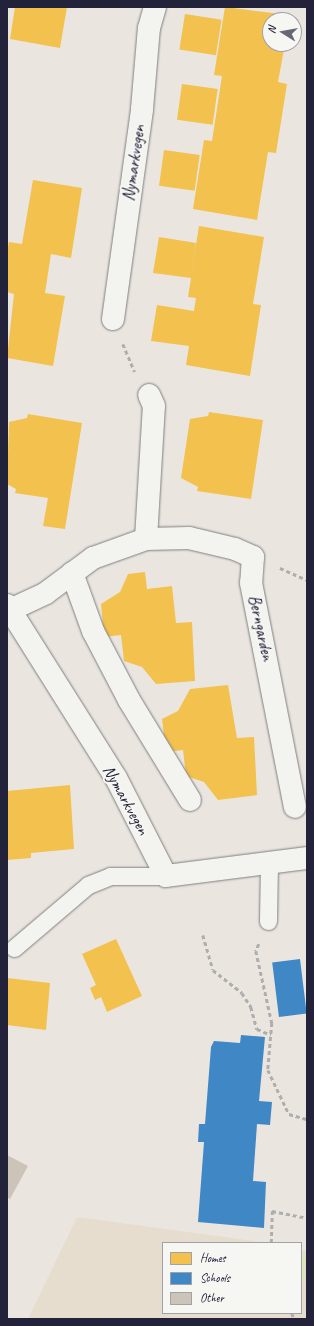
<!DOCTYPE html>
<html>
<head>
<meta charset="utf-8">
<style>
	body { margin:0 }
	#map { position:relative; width:314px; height:1326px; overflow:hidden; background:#eae6df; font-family:Caveat,sans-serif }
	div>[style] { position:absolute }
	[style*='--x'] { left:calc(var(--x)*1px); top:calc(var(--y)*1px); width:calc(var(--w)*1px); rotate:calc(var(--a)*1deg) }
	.built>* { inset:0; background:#e7ddce }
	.green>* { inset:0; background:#dbe5ba; transform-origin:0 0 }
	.homes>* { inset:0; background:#f2c14e; transform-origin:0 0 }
	.schools>* { inset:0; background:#3f88c5; transform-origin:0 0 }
	.building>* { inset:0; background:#ccc4b8 }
	.path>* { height:2.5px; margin-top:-1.25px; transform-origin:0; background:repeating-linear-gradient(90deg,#aeaeaf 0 4px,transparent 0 7px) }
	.roads { filter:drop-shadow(0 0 1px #807f80) drop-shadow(0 0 1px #807f80) }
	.service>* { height:17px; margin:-8.5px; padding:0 8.5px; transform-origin:8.5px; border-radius:8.5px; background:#f3f3f0 }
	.minor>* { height:22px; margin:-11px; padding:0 11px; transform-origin:11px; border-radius:11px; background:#f3f3f0 }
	span { translate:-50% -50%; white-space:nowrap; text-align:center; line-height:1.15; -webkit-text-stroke:4px #f6f6f2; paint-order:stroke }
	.street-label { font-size:17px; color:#22223b }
	.frame { position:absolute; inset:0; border:8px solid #22223b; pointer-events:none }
	.legend { position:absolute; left:162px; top:1242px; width:140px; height:72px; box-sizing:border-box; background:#f6f6f2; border:1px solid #a1a1a9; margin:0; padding:5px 7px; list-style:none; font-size:12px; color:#22223b }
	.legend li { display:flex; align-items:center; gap:8px; height:20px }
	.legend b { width:20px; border:1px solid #a1a1a9 }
	.north { position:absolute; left:262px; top:12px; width:40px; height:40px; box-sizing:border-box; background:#f6f6f2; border:1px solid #a1a1a9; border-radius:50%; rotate:281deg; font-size:11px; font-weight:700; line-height:16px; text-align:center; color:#22223b }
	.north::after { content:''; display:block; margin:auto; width:14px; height:18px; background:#686774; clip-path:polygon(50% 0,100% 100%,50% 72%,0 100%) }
</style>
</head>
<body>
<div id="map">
	<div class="built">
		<i style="clip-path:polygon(77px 1217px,268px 1243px,163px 1243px,163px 1313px,301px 1313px,301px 1250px,307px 1251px,307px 1319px,28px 1319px)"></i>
	</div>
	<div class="green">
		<i style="left:301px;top:1254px;width:6px;height:37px;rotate:9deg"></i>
	</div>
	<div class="homes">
		<i style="clip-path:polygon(15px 7px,67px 7px,60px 48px,10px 39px)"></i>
		<i style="clip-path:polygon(225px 7px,289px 15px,289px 20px,270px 20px,270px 44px,285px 44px,278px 82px,287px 84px,276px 153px,268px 152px,257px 220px,193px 209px,204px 140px,212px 141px,222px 76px,214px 75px)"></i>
		<i style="left:185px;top:14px;width:37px;height:36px;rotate:9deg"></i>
		<i style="left:182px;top:84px;width:36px;height:36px;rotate:8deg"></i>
		<i style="left:164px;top:150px;width:36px;height:36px;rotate:8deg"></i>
		<i style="clip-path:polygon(33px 180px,82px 188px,71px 258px,51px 254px,45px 293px,65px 296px,53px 366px,7px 358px,14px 294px,7px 292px,7px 253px,9px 242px,22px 244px)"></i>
		<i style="clip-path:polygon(199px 226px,264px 237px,253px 304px,261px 305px,250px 376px,186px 365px,189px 346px,151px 341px,157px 305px,194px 311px,189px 342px,196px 298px,188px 297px,191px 278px,153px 273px,159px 237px,196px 243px,191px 276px)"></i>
		<i style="clip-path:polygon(209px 412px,263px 420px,251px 499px,197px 491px,198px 487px,181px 478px,190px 419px,208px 416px)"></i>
		<i style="clip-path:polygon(28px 414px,82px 423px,65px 529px,43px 526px,48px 498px,15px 493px,16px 489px,7px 484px,9px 422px,27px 418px)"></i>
		<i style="clip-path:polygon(145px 572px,147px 589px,172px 586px,176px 623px,192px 622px,195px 681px,156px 684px,142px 667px,124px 661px,121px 635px,104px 637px,101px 604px,120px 592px,128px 574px)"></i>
		<i style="clip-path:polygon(228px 685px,237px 738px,254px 737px,257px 795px,218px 800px,204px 782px,186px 776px,183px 750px,166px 752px,162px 719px,178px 711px,190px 689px)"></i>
		<i style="clip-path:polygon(70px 785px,74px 849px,31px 853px,31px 858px,7px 860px,7px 791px)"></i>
		<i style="clip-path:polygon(116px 939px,142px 996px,107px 1012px,101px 997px,95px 1000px,90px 988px,96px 985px,82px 954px)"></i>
		<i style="clip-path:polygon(7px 978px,50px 983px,46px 1030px,7px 1025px)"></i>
	</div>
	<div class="schools">
		<i style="left:300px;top:959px;width:55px;height:28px;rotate:83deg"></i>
		<i style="clip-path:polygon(241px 1035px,265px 1037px,259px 1101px,272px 1102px,270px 1125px,257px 1124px,253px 1181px,266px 1182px,264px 1228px,198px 1222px,204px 1142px,198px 1142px,199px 1124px,205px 1124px,211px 1047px,214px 1041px,240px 1043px)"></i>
	</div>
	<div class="building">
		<i style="clip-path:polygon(7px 1155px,28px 1166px,10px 1199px,7px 1197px)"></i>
	</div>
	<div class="path">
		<i style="--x:123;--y:344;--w:30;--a:67"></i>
		<i style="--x:280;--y:568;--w:30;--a:24"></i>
		<i style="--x:203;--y:935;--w:36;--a:74"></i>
		<i style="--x:213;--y:970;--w:37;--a:38"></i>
		<i style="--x:242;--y:993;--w:17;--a:57"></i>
		<i style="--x:251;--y:1007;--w:23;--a:75"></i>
		<i style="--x:257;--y:1029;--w:15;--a:23"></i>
		<i style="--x:259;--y:944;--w:8;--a:113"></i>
		<i style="--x:256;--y:951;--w:74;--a:77.5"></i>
		<i style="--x:272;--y:1023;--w:47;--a:94.9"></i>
		<i style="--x:268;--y:1070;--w:49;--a:64.5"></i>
		<i style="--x:289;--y:1114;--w:19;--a:16"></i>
		<i style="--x:271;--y:1243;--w:32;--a:-88"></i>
		<i style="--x:272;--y:1211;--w:36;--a:11"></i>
		<i style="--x:292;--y:1313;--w:6;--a:72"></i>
	</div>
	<div class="roads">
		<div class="service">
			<i style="--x:268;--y:921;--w:59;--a:-89"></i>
			<i style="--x:14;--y:948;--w:97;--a:-40.4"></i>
			<i style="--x:88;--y:885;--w:24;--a:-22"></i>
			<i style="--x:110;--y:876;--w:56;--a:0"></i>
		</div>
		<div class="minor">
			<i style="--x:113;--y:319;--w:212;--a:-82.1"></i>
			<i style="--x:142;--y:109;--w:81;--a:-85.1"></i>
			<i style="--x:149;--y:28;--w:22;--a:-74"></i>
			<i style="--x:146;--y:539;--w:133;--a:-86.6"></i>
			<i style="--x:154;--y:406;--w:12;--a:-114"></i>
			<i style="--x:72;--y:573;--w:62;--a:70.1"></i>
			<i style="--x:93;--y:631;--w:78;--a:62.4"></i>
			<i style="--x:129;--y:700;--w:117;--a:58.6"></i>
			<i style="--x:7;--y:605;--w:204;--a:57.8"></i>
			<i style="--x:116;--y:778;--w:110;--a:63"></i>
			<i style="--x:166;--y:876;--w:142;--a:-7.3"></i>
			<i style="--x:10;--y:610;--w:40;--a:-25"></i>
			<i style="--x:46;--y:593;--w:59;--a:-36.7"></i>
			<i style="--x:93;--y:558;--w:56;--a:-19.7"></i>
			<i style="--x:146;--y:539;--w:43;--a:-1.3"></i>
			<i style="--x:189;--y:538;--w:47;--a:13.4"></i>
			<i style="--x:235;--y:549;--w:20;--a:24"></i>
			<i style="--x:253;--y:557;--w:26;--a:94"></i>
			<i style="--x:251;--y:583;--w:228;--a:78.9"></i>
		</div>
	</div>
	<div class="street-label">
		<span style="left:134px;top:163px;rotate:-82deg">Nymarkvegen</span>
		<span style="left:261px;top:628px;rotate:78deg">Berngarden</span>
		<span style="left:126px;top:800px;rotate:61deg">Nymarkvegen</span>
	</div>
	<div class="frame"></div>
	<ul class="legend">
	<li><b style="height:11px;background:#f2c14e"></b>Homes</li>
	<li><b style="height:11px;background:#3f88c5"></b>Schools</li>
	<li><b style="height:11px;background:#ccc4b8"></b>Other</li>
	</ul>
	<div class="north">N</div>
</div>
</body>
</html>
